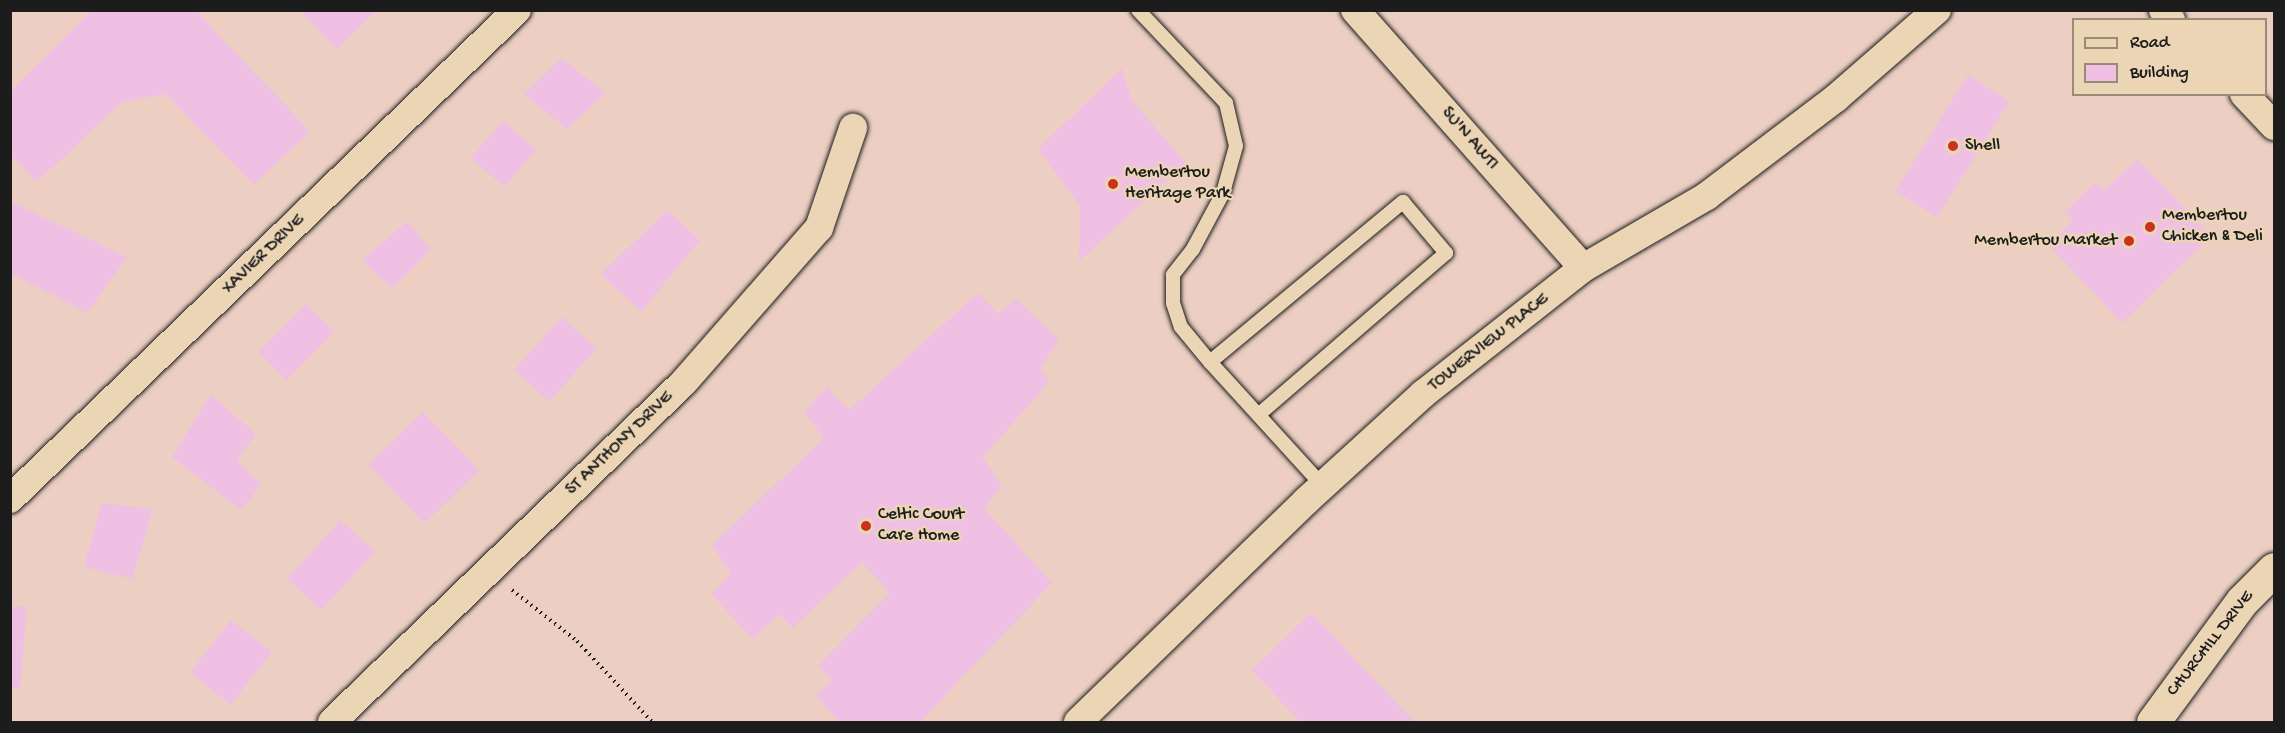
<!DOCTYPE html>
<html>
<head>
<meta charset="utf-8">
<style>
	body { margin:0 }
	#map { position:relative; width:2285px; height:733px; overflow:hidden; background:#eccfc2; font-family:"Gochi Hand",sans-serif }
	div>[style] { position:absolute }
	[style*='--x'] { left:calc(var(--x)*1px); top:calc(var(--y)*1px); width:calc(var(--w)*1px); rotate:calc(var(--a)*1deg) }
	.building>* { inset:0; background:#efc0e3; transform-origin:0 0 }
	.path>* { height:4px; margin-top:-2px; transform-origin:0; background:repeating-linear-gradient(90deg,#1c1c1c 0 1.5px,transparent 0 6px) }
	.roads { filter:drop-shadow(0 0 2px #1c1c1c) drop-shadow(0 0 2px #1c1c1c) }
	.lane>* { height:14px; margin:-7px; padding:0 7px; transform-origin:7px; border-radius:7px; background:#ebd5b4 }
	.street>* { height:28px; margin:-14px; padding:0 14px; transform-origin:14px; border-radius:14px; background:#ebd5b4 }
	.secondary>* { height:33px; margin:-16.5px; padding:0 16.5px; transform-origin:16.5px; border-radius:16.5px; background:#ebd5b4 }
	.dots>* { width:16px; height:16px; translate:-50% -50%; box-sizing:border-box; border:3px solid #ebd5b4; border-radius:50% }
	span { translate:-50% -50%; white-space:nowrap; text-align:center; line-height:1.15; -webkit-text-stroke:4.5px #ebd5b4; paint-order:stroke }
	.street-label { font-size:18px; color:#1c1c1c }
	.poi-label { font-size:18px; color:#1c1c1c }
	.left { translate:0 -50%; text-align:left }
	.right { translate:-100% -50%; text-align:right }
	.frame { position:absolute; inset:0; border:12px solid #1c1c1c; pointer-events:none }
	.legend { position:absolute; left:2072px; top:18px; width:195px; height:78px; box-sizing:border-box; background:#ebd5b4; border:2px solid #988b77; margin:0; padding:8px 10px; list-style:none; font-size:18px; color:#1c1c1c }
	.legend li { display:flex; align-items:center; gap:12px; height:30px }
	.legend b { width:30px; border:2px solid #988b77 }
</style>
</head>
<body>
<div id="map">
	<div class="building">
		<i style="clip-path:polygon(93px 10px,195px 10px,310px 131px,254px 185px,166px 94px,122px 102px,37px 182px,13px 157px,10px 160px,10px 92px)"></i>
		<i style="clip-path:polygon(299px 10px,378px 10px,337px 49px)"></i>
		<i style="clip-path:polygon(562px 58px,605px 93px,567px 129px,524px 94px)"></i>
		<i style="clip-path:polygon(1122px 68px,1131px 99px,1186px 163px,1079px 261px,1080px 206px,1038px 149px)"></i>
		<i style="left:1968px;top:75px;width:49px;height:137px;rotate:32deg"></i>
		<i style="left:503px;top:121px;width:44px;height:49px;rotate:41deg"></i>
		<i style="clip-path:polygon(2137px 159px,2211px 236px,2122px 323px,2048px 245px,2073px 221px,2065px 212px,2080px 197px,2096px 182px,2104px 191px)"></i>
		<i style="clip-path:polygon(10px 201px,127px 257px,87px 313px,10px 273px)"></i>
		<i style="clip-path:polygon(667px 210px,700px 240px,641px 312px,601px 274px)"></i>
		<i style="clip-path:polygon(408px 221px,431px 250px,392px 288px,362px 260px)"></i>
		<i style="clip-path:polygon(978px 293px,998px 314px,1017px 299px,1059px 340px,1040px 368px,1049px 382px,983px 457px,1002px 486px,984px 508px,1052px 583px,920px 722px,840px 722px,815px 695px,832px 681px,819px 665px,890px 593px,862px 562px,793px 628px,779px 614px,753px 639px,711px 594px,731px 574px,712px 545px,824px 438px,804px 412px,827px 387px,849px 410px)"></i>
		<i style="left:306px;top:304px;width:40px;height:68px;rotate:45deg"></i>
		<i style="left:562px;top:317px;width:47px;height:71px;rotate:42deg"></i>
		<i style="clip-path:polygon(211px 395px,256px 434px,237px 460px,261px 485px,241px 510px,172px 457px)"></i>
		<i style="left:423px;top:412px;width:81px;height:76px;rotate:46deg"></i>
		<i style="clip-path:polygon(102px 503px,153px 509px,132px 579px,84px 567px)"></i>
		<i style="left:340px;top:520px;width:47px;height:79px;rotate:42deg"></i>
		<i style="clip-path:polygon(10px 606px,27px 607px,20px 689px,10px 688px)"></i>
		<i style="clip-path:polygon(1311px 613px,1415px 722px,1301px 722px,1252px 671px)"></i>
		<i style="left:231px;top:620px;width:52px;height:67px;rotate:38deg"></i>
	</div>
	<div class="path">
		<i style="--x:512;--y:590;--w:83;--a:38.1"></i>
		<i style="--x:577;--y:641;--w:110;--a:47.2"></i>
	</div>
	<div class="roads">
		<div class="lane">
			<i style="--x:1138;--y:10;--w:128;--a:46.6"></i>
			<i style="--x:1226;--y:103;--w:44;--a:76.9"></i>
			<i style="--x:1236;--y:146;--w:49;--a:105.5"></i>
			<i style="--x:1223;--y:193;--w:64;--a:118.2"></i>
			<i style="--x:1193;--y:249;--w:33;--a:128"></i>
			<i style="--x:1173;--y:275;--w:28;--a:90"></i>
			<i style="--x:1173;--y:303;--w:25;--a:72"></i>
			<i style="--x:1181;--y:327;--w:45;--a:50.4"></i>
			<i style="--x:1210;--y:362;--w:168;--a:47.7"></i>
			<i style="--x:1210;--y:362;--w:251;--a:-39.7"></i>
			<i style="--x:1403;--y:202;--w:67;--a:49.9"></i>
			<i style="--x:1446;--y:253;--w:248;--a:139.2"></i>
		</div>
		<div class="street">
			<i style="--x:1355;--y:10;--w:344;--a:48.5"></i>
			<i style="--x:2163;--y:10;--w:13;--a:51"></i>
			<i style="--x:2244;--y:94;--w:44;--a:46.8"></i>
			<i style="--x:10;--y:499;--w:704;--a:-43.96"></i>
			<i style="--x:332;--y:722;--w:489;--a:-44"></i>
			<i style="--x:684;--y:382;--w:205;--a:-48.8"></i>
			<i style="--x:819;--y:228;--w:106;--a:-71.2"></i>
			<i style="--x:1078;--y:722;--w:318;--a:-44.1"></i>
			<i style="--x:1306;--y:501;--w:159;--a:-42.4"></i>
			<i style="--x:1423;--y:394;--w:204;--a:-38.2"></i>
			<i style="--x:1583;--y:268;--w:143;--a:-30.1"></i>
			<i style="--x:1707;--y:196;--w:162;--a:-37.2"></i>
			<i style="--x:1836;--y:98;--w:134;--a:-41.1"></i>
		</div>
		<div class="secondary">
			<i style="--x:2153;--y:722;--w:150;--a:-53.7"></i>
			<i style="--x:2242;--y:601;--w:45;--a:-45"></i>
		</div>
	</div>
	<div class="dots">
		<i style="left:1953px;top:146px;background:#c8321e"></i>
		<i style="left:1113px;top:184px;background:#c8321e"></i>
		<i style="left:2150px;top:227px;background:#c8321e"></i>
		<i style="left:2129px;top:241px;background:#c8321e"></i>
		<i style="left:866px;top:526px;background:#c8321e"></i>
	</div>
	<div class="street-label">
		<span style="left:1469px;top:139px;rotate:49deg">SU'N AWTI</span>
		<span style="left:264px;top:255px;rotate:-44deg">XAVIER DRIVE</span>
		<span style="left:1489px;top:343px;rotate:-38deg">TOWERVIEW PLACE</span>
		<span style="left:620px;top:444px;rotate:-44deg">ST ANTHONY DRIVE</span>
		<span style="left:2211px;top:644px;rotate:-52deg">CHURCHILL DRIVE</span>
	</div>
	<div class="poi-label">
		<span class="left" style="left:1965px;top:146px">Shell</span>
		<span class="left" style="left:1125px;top:184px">Membertou<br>Heritage Park</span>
		<span class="left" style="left:2162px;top:227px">Membertou<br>Chicken &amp; Deli</span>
		<span class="right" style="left:2117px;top:241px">Membertou Market</span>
		<span class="left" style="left:878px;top:526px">Celtic Court<br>Care Home</span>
	</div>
	<div class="frame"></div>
	<ul class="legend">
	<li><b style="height:8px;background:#ebd5b4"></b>Road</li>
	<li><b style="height:16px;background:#efc0e3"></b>Building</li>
	</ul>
</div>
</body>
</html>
